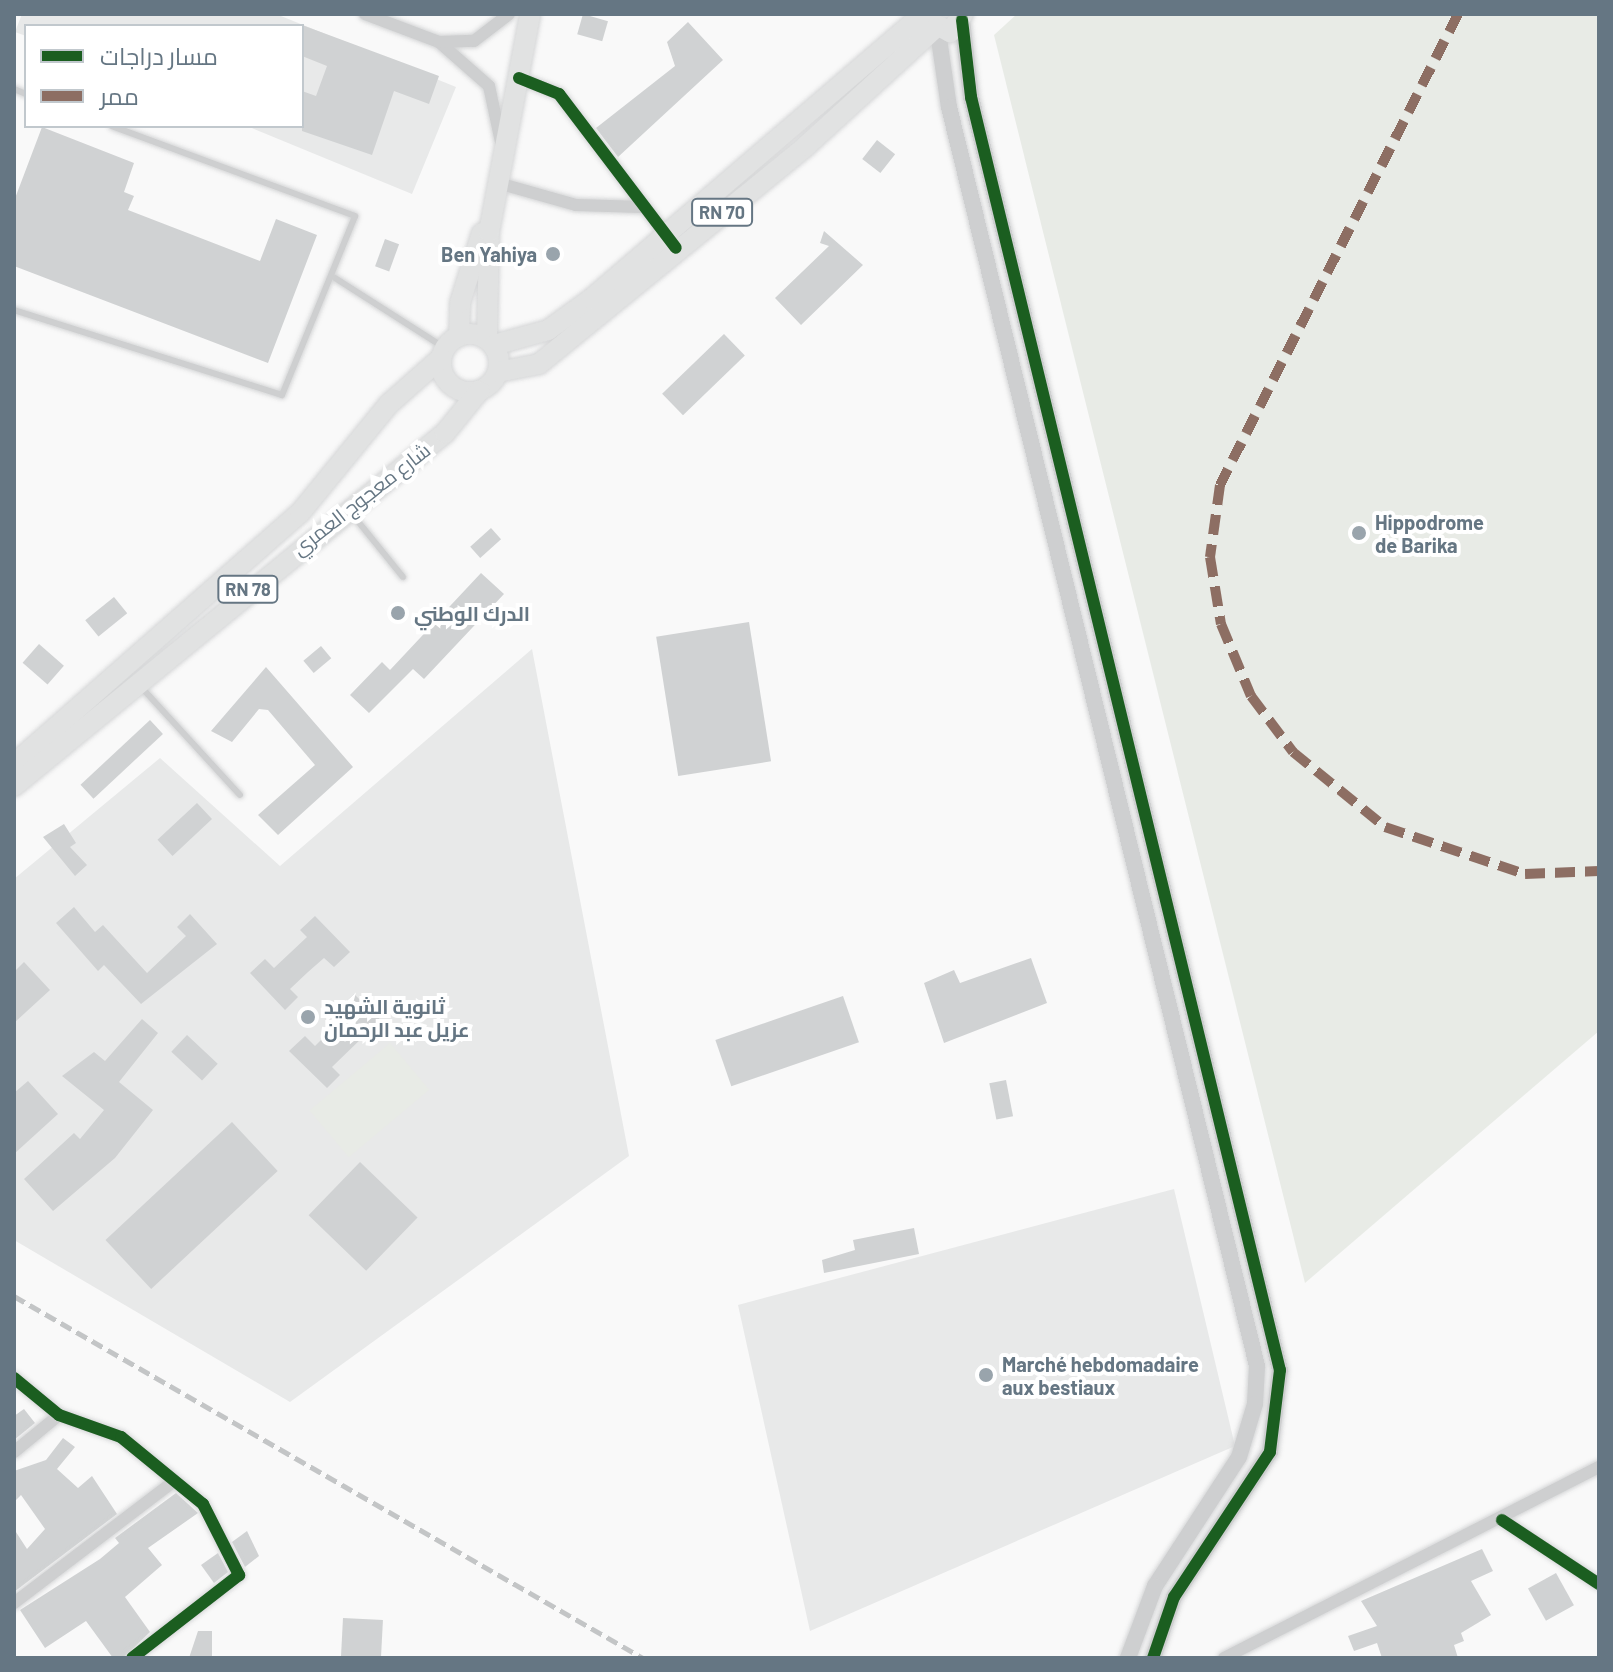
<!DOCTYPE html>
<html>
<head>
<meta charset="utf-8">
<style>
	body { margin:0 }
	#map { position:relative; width:1613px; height:1672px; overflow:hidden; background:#f9f9f9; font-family:Barlow,Cairo,sans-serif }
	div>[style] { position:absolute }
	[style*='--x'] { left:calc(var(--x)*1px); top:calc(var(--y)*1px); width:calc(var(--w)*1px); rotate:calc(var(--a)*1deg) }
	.built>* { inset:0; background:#e8e9e9 }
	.green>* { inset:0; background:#e8ebe6; transform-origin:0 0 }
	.building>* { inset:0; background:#d0d2d3; transform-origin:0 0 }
	.roads { filter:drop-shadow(0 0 2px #d5d6d7) drop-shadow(0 0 2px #d5d6d7) }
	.service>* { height:6px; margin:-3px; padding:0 3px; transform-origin:3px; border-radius:3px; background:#cecfd0 }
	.minor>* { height:12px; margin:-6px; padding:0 6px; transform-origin:6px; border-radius:6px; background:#cecfd0 }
	.tertiary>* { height:16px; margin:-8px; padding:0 8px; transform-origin:8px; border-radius:8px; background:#cecfd0 }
	.primary>* { height:20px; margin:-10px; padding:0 10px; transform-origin:10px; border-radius:10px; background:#e1e2e2 }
	.primary>.ring { margin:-10px; padding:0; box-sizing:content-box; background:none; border:20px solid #e1e2e2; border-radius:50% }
	.rail>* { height:5px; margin-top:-2.5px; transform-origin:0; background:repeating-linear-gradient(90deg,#c3c5c6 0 12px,transparent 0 18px) }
	.quiet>* { height:10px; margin-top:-5px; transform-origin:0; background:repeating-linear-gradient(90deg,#8d6e63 0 20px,transparent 0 30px) }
	.cycleway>* { height:12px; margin:-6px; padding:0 6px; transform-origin:6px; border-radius:6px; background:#1b5e20 }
	.dots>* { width:22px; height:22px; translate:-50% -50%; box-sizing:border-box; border:4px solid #fff; border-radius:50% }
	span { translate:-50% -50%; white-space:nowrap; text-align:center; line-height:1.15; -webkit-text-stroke:8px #fff; paint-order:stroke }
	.shield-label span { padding:2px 6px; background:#fff; border:2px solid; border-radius:6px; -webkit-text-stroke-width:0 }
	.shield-label { font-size:18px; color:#657683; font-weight:700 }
	.poi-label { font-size:20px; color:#657683; font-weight:700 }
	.right { translate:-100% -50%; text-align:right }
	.left { translate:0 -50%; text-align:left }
	.street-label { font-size:20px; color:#657683 }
	.frame { position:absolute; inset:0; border:16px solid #657683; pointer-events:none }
	.legend { position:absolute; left:24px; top:24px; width:280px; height:104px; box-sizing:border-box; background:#fff; border:2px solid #c1c8cd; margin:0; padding:10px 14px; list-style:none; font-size:24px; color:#657683 }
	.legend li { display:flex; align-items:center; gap:16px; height:40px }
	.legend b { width:40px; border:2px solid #c1c8cd }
</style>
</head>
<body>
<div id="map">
	<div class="built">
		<i style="clip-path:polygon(22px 14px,276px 14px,456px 87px,412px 194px,247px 126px,302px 126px,302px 26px,26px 26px,26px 36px,15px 32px)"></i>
		<i style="clip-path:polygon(532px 649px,629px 1156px,290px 1402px,14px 1240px,14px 879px,160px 758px,280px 866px)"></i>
		<i style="clip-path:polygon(1174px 1189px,1235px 1446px,810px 1631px,738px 1305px)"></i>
	</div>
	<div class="green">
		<i style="clip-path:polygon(1017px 14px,1599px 14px,1599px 1031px,1305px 1283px,994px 35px)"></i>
		<i style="left:390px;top:1043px;width:61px;height:105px;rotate:50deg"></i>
	</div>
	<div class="building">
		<i style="left:583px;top:14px;width:26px;height:21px;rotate:16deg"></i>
		<i style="clip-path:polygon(688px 22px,723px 60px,618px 157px,596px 128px,675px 66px,667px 42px)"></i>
		<i style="clip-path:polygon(302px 25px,439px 76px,429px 104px,394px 91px,372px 155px,302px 131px,302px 91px,316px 96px,327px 66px,302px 56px)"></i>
		<i style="clip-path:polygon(42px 127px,134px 163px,124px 192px,134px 196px,128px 210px,260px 261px,276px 219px,317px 235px,268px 363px,14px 266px,14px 201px)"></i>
		<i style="left:877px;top:140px;width:23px;height:24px;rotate:38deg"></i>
		<i style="clip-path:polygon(824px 231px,863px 265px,801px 325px,775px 298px,829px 246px,820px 243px)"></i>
		<i style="left:385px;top:239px;width:15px;height:29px;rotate:20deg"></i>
		<i style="left:724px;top:334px;width:30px;height:86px;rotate:46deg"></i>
		<i style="left:491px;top:528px;width:15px;height:28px;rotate:48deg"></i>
		<i style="clip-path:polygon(481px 573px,504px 594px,424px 679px,413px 669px,369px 713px,350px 695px,382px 662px,390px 670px)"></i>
		<i style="left:114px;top:597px;width:21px;height:37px;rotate:51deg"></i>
		<i style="left:749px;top:622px;width:141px;height:94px;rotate:81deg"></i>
		<i style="left:39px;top:644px;width:33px;height:25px;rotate:41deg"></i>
		<i style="left:321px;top:646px;width:16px;height:23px;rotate:50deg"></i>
		<i style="clip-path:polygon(266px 667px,353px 767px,278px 835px,258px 815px,315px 765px,268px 710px,259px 709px,232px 742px,211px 731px)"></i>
		<i style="left:150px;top:720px;width:19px;height:95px;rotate:47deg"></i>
		<i style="left:197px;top:803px;width:22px;height:54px;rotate:47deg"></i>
		<i style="clip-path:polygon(64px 824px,76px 843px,70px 847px,87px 865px,75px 876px,43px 837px)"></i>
		<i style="clip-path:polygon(74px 907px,95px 932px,103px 925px,147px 973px,186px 936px,177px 927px,190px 914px,217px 944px,141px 1004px,104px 965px,98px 971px,56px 923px)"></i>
		<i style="clip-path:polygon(315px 916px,350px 952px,334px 967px,324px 958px,308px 972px,290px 989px,298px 997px,285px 1010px,250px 973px,265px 959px,274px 968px,307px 937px,300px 930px)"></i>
		<i style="clip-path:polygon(1031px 958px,1047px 1003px,944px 1043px,924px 983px,954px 970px,960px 983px)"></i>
		<i style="clip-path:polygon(24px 962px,50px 990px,14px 1023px,14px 972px)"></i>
		<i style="clip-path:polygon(354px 994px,391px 1030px,375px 1045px,365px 1035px,332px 1067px,340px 1075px,327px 1088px,289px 1051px,305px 1036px,315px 1046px,346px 1015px,339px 1008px)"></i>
		<i style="left:843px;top:996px;width:49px;height:135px;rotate:71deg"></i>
		<i style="clip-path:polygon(142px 1019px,158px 1033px,119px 1082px,153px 1110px,115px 1158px,53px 1211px,24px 1179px,74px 1133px,80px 1139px,104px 1110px,62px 1076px,94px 1052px,105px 1061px)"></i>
		<i style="left:187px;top:1035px;width:42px;height:23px;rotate:43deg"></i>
		<i style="left:1006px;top:1080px;width:37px;height:17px;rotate:79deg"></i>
		<i style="clip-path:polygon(28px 1081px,58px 1114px,14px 1154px,14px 1093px)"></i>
		<i style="left:232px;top:1122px;width:67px;height:173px;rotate:47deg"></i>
		<i style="left:360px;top:1162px;width:80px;height:74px;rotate:44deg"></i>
		<i style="clip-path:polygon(914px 1228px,919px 1254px,824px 1273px,822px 1260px,855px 1250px,853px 1240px)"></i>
		<i style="clip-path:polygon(24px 1409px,35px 1423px,14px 1440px,14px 1416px)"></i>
		<i style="clip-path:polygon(63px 1438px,75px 1447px,57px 1469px,78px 1488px,92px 1476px,117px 1514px,14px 1592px,14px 1529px,27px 1549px,45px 1529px,21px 1495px,14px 1502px,14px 1471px,46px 1460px)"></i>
		<i style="clip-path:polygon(176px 1493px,198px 1513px,148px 1548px,162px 1565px,125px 1597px,150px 1632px,123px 1658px,113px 1658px,86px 1621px,45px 1648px,20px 1610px,100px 1559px,119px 1543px,115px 1538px)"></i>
		<i style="clip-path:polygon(247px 1531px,259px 1556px,245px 1567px,232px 1542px)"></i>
		<i style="clip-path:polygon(1482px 1549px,1493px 1571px,1471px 1581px,1491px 1615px,1461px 1633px,1464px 1641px,1454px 1645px,1458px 1658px,1382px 1658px,1377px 1643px,1354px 1651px,1348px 1636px,1377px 1626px,1361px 1601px)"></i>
		<i style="clip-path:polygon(218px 1553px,228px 1572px,214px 1583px,201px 1565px)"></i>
		<i style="left:1556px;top:1573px;width:37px;height:32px;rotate:61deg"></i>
		<i style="left:343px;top:1618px;width:40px;height:40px;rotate:3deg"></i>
		<i style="clip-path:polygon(198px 1631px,212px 1631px,212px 1658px,189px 1658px)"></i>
	</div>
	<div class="roads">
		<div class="service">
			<i style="--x:14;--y:89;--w:13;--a:23"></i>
			<i style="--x:335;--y:278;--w:130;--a:32.5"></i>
			<i style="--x:14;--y:310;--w:281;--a:17.6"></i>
			<i style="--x:282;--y:395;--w:193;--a:-67.8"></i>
			<i style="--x:355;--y:216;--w:259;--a:-159.7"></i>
			<i style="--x:352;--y:514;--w:81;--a:51"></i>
			<i style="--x:142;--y:688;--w:145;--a:47.5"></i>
		</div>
		<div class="minor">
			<i style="--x:365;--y:14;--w:79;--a:20.7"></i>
			<i style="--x:519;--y:78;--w:43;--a:21.8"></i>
			<i style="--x:559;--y:94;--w:182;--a:52.8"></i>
			<i style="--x:501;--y:142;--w:57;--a:-102.1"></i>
			<i style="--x:489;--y:86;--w:67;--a:-138.7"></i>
			<i style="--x:439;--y:42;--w:35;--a:-2"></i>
			<i style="--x:474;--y:41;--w:44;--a:-37.6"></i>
			<i style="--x:498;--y:183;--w:81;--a:15.8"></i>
			<i style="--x:576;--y:205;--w:66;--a:1.7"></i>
			<i style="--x:14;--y:1378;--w:58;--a:39.4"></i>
			<i style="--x:59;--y:1415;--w:66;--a:19.5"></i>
			<i style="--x:121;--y:1437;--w:106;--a:39.3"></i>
			<i style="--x:203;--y:1504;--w:80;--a:63.1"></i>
			<i style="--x:239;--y:1575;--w:135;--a:142.2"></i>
			<i style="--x:14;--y:1452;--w:58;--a:-39.4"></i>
			<i style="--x:1502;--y:1520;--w:116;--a:33.4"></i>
			<i style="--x:14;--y:1603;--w:201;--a:-37.3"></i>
			<i style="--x:1224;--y:1658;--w:421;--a:-27"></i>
		</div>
		<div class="tertiary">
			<i style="--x:962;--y:20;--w:78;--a:83.3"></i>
			<i style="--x:971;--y:97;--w:1310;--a:76.36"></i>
			<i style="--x:1280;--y:1370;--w:83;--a:97"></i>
			<i style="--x:1270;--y:1452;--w:174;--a:123.5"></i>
			<i style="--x:1174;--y:1597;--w:65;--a:109"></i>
			<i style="--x:938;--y:32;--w:76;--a:81.7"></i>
			<i style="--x:949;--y:107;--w:1296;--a:76.25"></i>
			<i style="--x:1257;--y:1366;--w:38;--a:93"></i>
			<i style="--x:1255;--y:1404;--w:55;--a:106.8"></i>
			<i style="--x:1239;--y:1457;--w:154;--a:123.1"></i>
			<i style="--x:1155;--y:1586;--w:77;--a:110.6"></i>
		</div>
		<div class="primary">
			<i style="--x:928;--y:20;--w:25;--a:29"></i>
			<i style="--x:950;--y:32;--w:22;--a:-54"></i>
			<i class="ring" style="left:441px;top:334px;width:38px;height:38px"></i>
			<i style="--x:459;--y:336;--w:33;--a:-88"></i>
			<i style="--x:460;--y:303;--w:73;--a:-72.6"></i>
			<i style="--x:487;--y:339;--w:107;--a:-88.9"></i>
			<i style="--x:489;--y:232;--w:222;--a:-79.3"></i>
			<i style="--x:494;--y:345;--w:56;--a:-15.5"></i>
			<i style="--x:548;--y:330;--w:53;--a:-35.8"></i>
			<i style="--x:591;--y:299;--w:438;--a:-40.6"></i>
			<i style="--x:498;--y:372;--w:42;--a:-11"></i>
			<i style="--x:539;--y:364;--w:345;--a:-39.2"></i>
			<i style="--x:806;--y:146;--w:173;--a:-42.4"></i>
			<i style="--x:14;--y:764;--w:381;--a:-41.3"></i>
			<i style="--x:300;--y:513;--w:141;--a:-50.8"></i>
			<i style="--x:389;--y:404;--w:69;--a:-41.5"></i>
			<i style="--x:14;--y:786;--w:557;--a:-39.32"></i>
			<i style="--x:445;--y:433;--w:54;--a:-51"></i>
		</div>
	</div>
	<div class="rail">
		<i style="--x:14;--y:1296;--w:726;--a:29.92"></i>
	</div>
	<div class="quiet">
		<i style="--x:1458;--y:14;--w:528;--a:116.81"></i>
		<i style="--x:1220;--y:485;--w:73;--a:97.9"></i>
		<i style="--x:1210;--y:557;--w:68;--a:80.7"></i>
		<i style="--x:1221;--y:624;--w:78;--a:67.4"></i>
		<i style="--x:1251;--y:696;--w:70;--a:53.1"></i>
		<i style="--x:1293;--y:752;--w:119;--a:39.2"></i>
		<i style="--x:1385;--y:827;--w:148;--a:18.6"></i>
		<i style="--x:1525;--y:874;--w:74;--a:-2.3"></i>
	</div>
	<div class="cycleway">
		<i style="--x:962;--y:20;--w:78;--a:83.3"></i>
		<i style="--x:971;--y:97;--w:1310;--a:76.36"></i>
		<i style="--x:1280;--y:1370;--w:83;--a:97"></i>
		<i style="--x:1270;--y:1452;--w:174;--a:123.5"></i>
		<i style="--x:1174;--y:1597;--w:65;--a:109"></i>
		<i style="--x:519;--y:78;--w:43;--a:21.8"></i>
		<i style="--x:559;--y:94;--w:193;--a:52.8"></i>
		<i style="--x:14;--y:1378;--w:58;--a:39.4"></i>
		<i style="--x:59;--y:1415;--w:66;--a:19.5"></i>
		<i style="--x:121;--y:1437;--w:106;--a:39.3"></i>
		<i style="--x:203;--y:1504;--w:80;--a:63.1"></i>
		<i style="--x:239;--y:1575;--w:135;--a:142.2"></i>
		<i style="--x:1502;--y:1520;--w:116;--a:33.4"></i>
	</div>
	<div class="dots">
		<i style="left:553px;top:254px;background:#99a4ac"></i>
		<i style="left:1359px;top:533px;background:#99a4ac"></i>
		<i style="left:398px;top:613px;background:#99a4ac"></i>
		<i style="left:308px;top:1017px;background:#99a4ac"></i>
		<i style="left:986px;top:1375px;background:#99a4ac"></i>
	</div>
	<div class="shield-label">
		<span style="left:722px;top:212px">RN 70</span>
		<span style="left:248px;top:589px">RN 78</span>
	</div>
	<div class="poi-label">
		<span class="right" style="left:537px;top:254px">Ben Yahiya</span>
		<span class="left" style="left:1375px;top:534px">Hippodrome<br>de Barika</span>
		<span class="left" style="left:414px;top:613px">الدرك الوطني</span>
		<span class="left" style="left:324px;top:1018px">ثانوية الشهيد<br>عزيل عبد الرحمان</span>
		<span class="left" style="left:1002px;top:1376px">Marché hebdomadaire<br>aux bestiaux</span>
	</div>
	<div class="street-label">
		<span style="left:361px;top:499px;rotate:-38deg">شارع معجوج العمري</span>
	</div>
	<div class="frame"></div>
	<ul class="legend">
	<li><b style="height:10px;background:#1b5e20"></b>مسار دراجات</li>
	<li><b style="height:10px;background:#8d6e63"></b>ممر</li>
	</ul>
</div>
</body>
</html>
